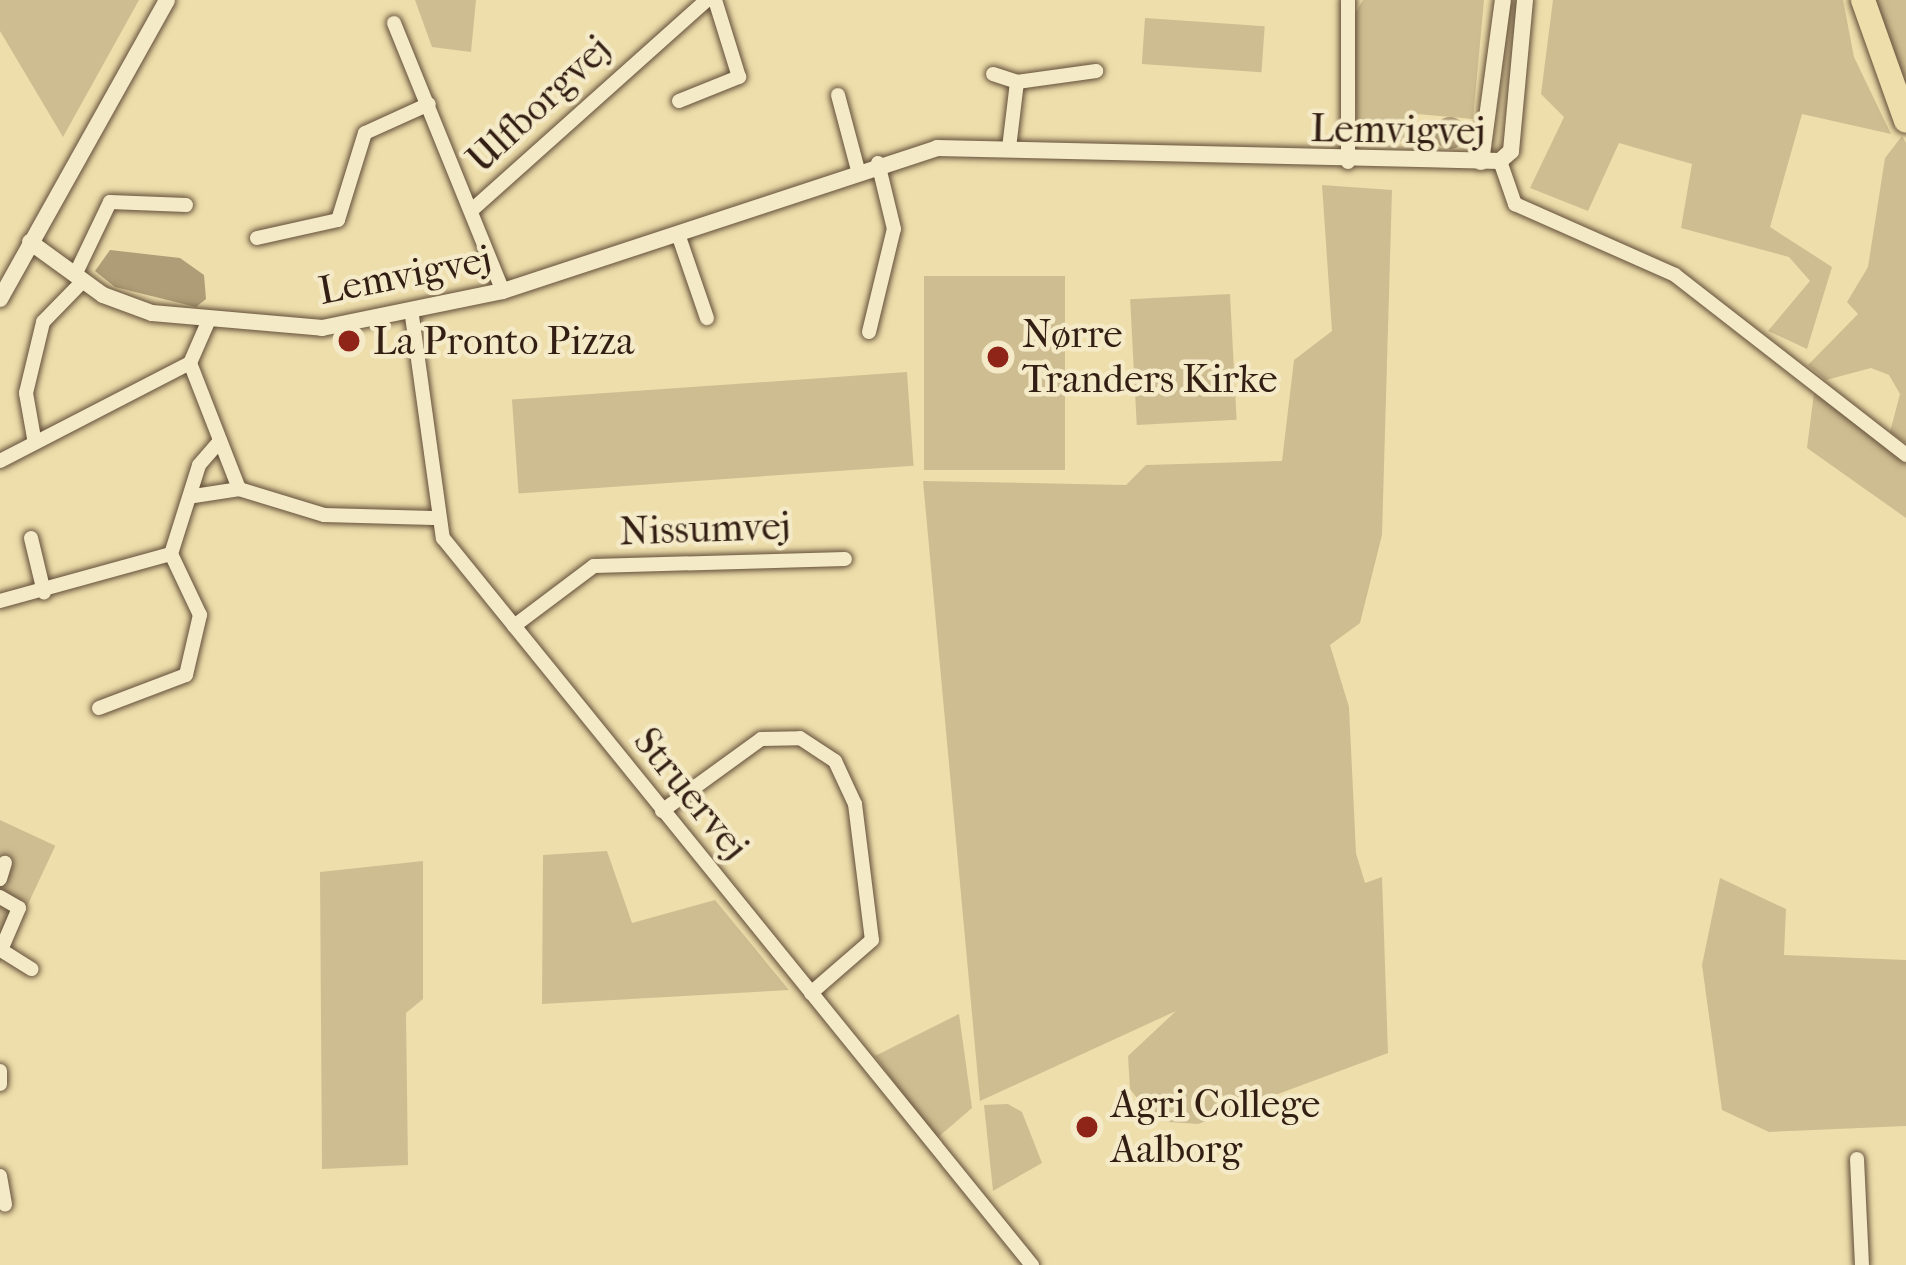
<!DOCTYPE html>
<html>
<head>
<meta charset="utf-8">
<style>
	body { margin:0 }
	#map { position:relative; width:1906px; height:1265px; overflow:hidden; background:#eedeab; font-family:"IM FELL French Canon",serif }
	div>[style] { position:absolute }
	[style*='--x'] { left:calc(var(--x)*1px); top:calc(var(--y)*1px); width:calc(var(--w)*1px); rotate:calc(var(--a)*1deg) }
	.green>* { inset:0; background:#cebd91; transform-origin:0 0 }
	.water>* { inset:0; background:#ae9d77 }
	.round { border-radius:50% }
	.roads { filter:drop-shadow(0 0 3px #624e39) drop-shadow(0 0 3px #624e39) }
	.minor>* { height:14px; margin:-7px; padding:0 7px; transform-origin:7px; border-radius:7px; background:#f4eac8 }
	.tertiary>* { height:16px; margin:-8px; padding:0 8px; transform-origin:8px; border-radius:8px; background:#f4eac8 }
	.motorway>* { height:24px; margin:-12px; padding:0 12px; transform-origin:12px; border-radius:12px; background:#eedeab }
	.dots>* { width:33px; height:33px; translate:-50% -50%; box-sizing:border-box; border:6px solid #f4eac8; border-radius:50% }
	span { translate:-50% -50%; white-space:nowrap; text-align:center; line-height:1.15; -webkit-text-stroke:9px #f4eac8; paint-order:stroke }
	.street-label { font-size:39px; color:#331e13 }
	.poi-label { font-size:39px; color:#331e13 }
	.left { translate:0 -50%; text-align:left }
</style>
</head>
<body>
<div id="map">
	<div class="green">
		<i style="clip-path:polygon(0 0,139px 0,63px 137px,0 31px)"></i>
		<i style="clip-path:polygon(415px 0,476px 0,471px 52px,432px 47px)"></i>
		<i style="clip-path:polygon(1363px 0,1484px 0,1473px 119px,1417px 114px,1412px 142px,1357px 139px,1354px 15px)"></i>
		<i style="clip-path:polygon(1553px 0,1843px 0,1854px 57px,1891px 134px,1802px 114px,1770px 227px,1832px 267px,1807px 349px,1768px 331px,1810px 281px,1789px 257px,1681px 228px,1692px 164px,1619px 143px,1588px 211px,1530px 188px,1564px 117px,1541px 94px)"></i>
		<i style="clip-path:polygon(1870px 0,1906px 0,1906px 104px)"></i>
		<i style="left:1145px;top:18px;width:120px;height:46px;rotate:4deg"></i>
		<i style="clip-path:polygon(1902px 136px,1906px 143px,1906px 443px,1890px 432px,1900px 394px,1889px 375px,1871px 368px,1826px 380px,1808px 365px,1858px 314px,1847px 302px,1868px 267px,1885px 158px)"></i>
		<i style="clip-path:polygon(1322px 185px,1392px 190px,1382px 535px,1360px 623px,1330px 645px,1349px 707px,1356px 853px,1365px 883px,1382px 877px,1388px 1053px,1198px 1124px,1155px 1121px,1130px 1089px,1128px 1056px,1176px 1011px,980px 1101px,923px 481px,1126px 485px,1146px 465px,1282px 461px,1294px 360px,1332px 331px)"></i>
		<i style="left:924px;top:276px;width:141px;height:194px"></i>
		<i style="left:1230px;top:294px;width:126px;height:100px;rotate:87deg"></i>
		<i style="left:907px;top:372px;width:94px;height:396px;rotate:86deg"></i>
		<i style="clip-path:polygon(1814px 393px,1906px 461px,1906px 518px,1807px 448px)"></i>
		<i style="left:0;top:820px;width:61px;height:445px;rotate:25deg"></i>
		<i style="clip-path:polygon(607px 851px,632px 923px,715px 900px,789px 990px,542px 1004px,543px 855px)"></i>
		<i style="clip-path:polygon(423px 861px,423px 999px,406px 1013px,408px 1165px,322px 1169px,320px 872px)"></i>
		<i style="clip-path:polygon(1720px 878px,1786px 909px,1784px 955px,1906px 960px,1906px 1126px,1769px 1132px,1722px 1110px,1702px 965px)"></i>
		<i style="clip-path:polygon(959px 1014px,972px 1108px,936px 1139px,875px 1056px)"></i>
		<i style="clip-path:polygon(1008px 1104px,1022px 1112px,1042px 1163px,993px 1191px,984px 1105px)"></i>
	</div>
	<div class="water">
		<i class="round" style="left:1434px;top:117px;width:32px;height:32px"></i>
		<i style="clip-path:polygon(110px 250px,180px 258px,204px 275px,206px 299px,196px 307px,115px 287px,95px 271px)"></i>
	</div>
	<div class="roads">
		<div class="minor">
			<i style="--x:394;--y:23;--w:289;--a:67.9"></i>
			<i style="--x:993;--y:74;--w:25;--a:18"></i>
			<i style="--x:838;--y:95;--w:78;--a:75.1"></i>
			<i style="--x:679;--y:101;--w:65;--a:-21.8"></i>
			<i style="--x:739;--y:77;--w:81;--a:-107.3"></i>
			<i style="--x:1009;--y:148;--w:66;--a:-83.1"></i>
			<i style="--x:1017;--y:82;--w:80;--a:-7.9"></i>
			<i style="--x:1500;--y:161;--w:46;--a:70.8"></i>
			<i style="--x:1515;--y:204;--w:175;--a:23.9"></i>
			<i style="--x:1675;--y:275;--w:293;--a:37.9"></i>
			<i style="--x:1348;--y:162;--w:162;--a:-90"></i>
			<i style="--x:473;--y:209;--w:314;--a:-41.8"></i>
			<i style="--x:678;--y:234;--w:89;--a:71"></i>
			<i style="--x:257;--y:238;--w:83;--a:-12.5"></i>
			<i style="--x:338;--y:220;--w:91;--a:-72.8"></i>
			<i style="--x:365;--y:133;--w:70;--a:-24.4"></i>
			<i style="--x:75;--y:275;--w:81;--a:-64.4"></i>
			<i style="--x:110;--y:202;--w:76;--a:2.3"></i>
			<i style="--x:412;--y:316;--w:224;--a:82.1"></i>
			<i style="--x:443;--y:538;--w:936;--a:50.99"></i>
			<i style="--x:208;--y:322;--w:45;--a:113.7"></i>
			<i style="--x:190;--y:363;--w:135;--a:68.7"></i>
			<i style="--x:239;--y:489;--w:89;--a:17"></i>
			<i style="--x:324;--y:515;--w:109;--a:1.6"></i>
			<i style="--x:869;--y:332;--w:106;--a:-76.4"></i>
			<i style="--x:894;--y:229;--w:68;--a:-103.6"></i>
			<i style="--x:34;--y:438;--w:46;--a:-100.1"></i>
			<i style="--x:26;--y:393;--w:73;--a:-76.5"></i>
			<i style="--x:43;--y:322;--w:57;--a:-45.7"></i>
			<i style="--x:0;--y:461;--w:214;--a:-27.3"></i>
			<i style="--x:194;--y:496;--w:46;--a:-8.8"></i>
			<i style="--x:31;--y:538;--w:56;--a:76.5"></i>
			<i style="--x:0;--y:601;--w:177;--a:-15.4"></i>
			<i style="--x:171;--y:554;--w:93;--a:-72.5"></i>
			<i style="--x:199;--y:465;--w:32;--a:-49"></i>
			<i style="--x:514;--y:626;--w:100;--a:-36.9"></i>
			<i style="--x:594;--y:566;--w:251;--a:-1.6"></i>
			<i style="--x:99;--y:708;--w:93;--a:-20.8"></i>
			<i style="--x:186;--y:675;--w:62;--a:-76.9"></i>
			<i style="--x:200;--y:615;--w:68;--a:-115.4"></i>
			<i style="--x:662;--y:811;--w:122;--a:-36"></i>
			<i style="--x:761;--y:739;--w:39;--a:-1"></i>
			<i style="--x:800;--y:738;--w:42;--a:33.3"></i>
			<i style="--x:835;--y:761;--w:47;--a:65.1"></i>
			<i style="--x:855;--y:804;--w:137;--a:82.9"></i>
			<i style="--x:872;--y:940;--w:81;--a:139"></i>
			<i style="--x:0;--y:879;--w:17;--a:-73"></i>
			<i style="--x:0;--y:897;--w:22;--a:30"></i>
			<i style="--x:19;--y:908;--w:46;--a:113.2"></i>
			<i style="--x:1;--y:950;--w:36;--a:32"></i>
			<i style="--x:0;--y:1071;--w:13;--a:90"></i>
			<i style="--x:1857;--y:1159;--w:106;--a:87.3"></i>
			<i style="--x:0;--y:1176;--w:29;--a:80"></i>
		</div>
		<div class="tertiary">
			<i style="--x:1481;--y:162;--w:163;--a:-82.3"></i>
			<i style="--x:30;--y:242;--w:90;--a:36"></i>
			<i style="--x:103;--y:295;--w:52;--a:20.2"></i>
			<i style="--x:152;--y:313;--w:171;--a:5"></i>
			<i style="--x:322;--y:328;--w:185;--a:-11.6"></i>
			<i style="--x:503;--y:291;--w:457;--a:-18.2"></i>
			<i style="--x:937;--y:148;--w:563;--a:1.32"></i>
			<i style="--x:1500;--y:161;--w:15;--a:-42"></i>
			<i style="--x:1511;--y:151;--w:152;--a:-84.7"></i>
			<i style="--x:0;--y:299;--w:342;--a:-60.8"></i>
		</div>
		<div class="motorway">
			<i style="--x:1863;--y:0;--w:128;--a:70.4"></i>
		</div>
	</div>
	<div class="dots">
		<i style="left:349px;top:341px;background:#8f2418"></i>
		<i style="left:998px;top:357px;background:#8f2418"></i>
		<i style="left:1087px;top:1127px;background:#8f2418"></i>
	</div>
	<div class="street-label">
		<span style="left:539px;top:104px;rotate:-43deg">Ulfborgvej</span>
		<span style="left:1398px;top:130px;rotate:1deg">Lemvigvej</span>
		<span style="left:405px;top:275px;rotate:-11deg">Lemvigvej</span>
		<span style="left:705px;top:529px;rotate:-2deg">Nissumvej</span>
		<span style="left:691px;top:794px;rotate:51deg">Struervej</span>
	</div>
	<div class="poi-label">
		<span class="left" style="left:1022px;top:357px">Nørre<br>Tranders Kirke</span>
		<span class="left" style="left:373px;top:341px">La Pronto Pizza</span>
		<span class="left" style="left:1111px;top:1127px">Agri College<br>Aalborg</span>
	</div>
</div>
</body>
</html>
